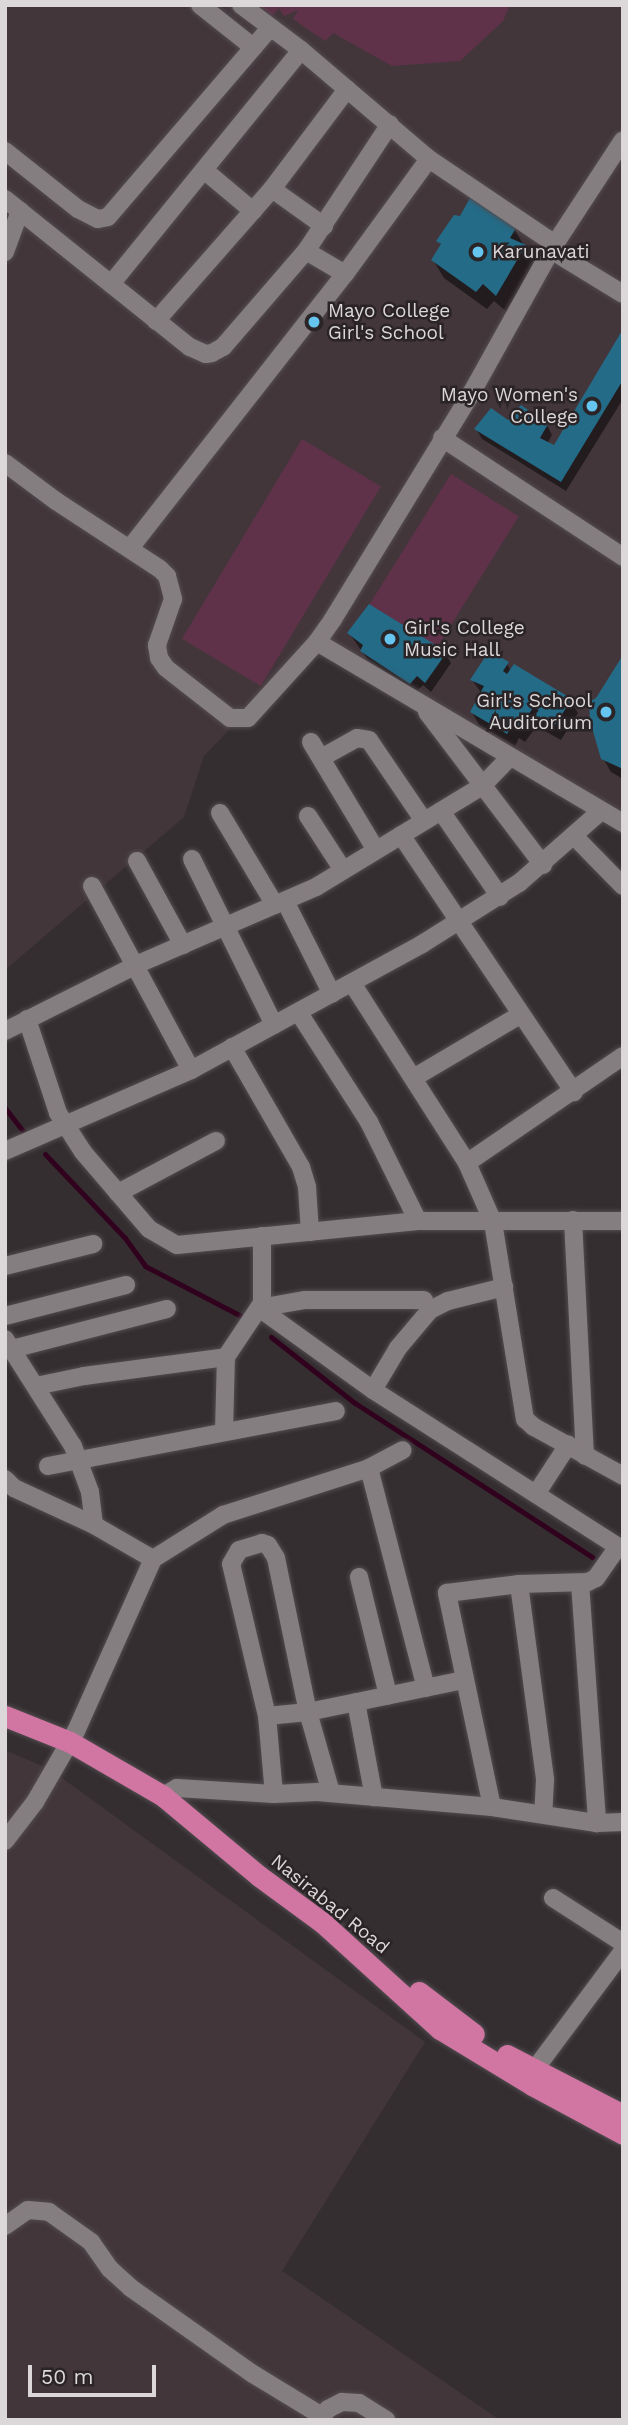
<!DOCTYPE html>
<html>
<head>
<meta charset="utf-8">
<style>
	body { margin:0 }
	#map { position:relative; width:628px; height:2425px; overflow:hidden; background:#342e31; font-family:"Work Sans",sans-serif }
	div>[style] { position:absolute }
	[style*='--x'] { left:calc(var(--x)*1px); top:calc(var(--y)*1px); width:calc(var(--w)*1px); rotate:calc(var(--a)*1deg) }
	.built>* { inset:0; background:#42363b }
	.green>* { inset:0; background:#5f3249; transform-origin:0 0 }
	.shadow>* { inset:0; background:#0007 }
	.stream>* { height:5px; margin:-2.5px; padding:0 2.5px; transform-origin:2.5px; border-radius:2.5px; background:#31021d }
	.building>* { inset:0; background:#246b88 }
	.roads { filter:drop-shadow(0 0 2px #524c4f) drop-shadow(0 0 2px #524c4f) }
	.minor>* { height:18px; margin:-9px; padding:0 9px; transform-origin:9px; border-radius:9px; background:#857e81 }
	.highway>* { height:21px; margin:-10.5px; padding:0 10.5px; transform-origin:10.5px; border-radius:10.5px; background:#d175a2 }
	.dots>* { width:19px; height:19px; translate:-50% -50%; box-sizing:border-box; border:4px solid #2a2427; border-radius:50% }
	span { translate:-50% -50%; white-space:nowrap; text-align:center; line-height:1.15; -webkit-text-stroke:5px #2a2427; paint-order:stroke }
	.poi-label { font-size:19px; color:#dcd8da }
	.left { translate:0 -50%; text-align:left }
	.right { translate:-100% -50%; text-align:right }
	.street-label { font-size:19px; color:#dcd8da }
	.frame { position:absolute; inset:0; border:7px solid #dcd8da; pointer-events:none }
	.scale { position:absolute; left:28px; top:2365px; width:128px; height:32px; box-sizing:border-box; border:4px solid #dcd8da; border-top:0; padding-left:9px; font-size:21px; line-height:24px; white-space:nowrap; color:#dcd8da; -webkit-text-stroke:5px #2a2427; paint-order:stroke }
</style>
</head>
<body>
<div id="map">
	<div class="built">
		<i style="clip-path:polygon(5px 5px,623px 5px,623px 821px,316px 639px,204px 756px,184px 817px,5px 970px)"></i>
		<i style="clip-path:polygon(5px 1750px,51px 1770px,425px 2042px,282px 2271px,500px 2420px,5px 2420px)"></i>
	</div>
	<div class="green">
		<i style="clip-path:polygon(258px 5px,510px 5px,503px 21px,460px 61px,392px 66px,333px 33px,325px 41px,293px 19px,298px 10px,284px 16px,279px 8px,272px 16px)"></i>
		<i style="left:302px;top:439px;width:92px;height:233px;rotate:31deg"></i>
		<i style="left:451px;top:474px;width:80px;height:154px;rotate:32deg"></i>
	</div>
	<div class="shadow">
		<i style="clip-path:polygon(515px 230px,535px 265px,507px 312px,494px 301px,487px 309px,444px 278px,433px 260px,442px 246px,438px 241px)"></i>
		<i style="clip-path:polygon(623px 332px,623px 399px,566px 491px,482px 439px,476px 429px,509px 422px,547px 425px,552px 435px,547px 444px,554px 448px)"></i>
		<i style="clip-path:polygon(349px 633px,445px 653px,451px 663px,431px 692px,423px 685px,416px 692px,368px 660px)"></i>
		<i style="clip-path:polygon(623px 659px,623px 779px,611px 772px,603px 758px,597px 699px)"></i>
		<i style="clip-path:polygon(507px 664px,511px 671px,570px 700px,578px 713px,561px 740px,543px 730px,539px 723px,525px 742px,519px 738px,515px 746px,479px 725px,472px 712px,482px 694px,472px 680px)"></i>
	</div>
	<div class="stream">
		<i style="--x:5;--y:1108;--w:31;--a:52"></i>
		<i style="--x:45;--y:1154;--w:116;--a:46.4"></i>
		<i style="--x:125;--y:1238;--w:34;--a:54"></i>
		<i style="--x:145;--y:1266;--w:110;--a:27.5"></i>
		<i style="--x:271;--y:1337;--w:107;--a:38.2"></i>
		<i style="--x:355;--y:1403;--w:283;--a:33"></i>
	</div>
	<div class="building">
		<i style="clip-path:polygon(470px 198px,516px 228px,510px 238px,526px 245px,496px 296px,483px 284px,476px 292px,431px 260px,441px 244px,436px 241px,454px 215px,460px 216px)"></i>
		<i style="clip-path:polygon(623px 329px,623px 380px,561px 482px,474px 429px,491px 408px,508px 420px,521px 405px,548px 424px,540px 438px,554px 445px)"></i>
		<i style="clip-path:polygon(369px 604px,447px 652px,425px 683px,417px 676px,410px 684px,360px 651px,363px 645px,347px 633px)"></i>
		<i style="clip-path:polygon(489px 651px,509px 662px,503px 671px,507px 674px,514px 664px,572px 699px,553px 728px,533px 717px,539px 710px,533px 708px,517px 730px,512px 726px,507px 734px,470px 712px,484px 686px,470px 680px)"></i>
		<i style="clip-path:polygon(623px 655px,623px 769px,601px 759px,590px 721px,589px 702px,596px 698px)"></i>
	</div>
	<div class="roads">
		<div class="minor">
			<i style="--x:200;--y:5;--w:68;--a:38.4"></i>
			<i style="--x:5;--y:151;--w:93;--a:38.5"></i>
			<i style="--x:78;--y:209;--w:22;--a:27"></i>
			<i style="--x:98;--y:219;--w:10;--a:-11"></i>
			<i style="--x:108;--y:217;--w:249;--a:-49.4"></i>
			<i style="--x:429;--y:159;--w:152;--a:34"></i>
			<i style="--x:204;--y:170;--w:64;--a:39.9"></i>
			<i style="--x:272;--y:189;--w:64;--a:35.4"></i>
			<i style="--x:5;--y:199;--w:237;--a:38.7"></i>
			<i style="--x:190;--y:347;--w:17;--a:24"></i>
			<i style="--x:206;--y:354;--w:6;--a:-9"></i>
			<i style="--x:212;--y:353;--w:13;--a:-29"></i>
			<i style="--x:223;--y:347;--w:127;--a:-49.2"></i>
			<i style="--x:306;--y:251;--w:152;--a:-56.5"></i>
			<i style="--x:551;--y:250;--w:84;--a:31.4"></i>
			<i style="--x:306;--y:251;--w:45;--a:30.5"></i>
			<i style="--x:5;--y:252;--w:44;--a:-69.9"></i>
			<i style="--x:111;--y:284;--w:301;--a:-50.9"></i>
			<i style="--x:156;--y:321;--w:176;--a:-48.7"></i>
			<i style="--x:272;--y:189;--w:125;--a:-53.1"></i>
			<i style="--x:442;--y:438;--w:217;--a:33.3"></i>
			<i style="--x:5;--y:463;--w:64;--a:36.7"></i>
			<i style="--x:56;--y:501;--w:124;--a:33.2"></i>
			<i style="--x:160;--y:569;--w:10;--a:45"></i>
			<i style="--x:167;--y:576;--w:24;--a:75"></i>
			<i style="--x:173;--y:599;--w:49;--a:109.2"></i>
			<i style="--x:157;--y:645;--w:13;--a:81"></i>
			<i style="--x:159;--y:658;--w:12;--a:55"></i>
			<i style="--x:166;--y:668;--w:81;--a:38"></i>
			<i style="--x:230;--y:718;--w:18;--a:0"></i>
			<i style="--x:248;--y:718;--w:103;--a:-47.8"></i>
			<i style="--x:317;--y:642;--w:28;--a:-55"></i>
			<i style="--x:333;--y:619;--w:266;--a:-58.5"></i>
			<i style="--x:472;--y:392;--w:162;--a:-60.9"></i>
			<i style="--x:551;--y:250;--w:131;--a:-56.8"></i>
			<i style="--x:130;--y:548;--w:348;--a:-51.9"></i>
			<i style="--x:345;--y:274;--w:142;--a:-53.9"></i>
			<i style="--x:429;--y:159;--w:168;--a:-139.6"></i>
			<i style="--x:301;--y:50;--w:75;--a:-143.1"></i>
			<i style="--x:317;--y:642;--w:356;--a:30.6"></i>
			<i style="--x:427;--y:712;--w:192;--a:52.8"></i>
			<i style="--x:311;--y:742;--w:126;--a:59"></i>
			<i style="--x:321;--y:758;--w:41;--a:-29.1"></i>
			<i style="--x:357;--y:738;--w:12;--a:9"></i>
			<i style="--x:369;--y:740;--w:98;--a:55.8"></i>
			<i style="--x:441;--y:811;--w:104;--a:55.5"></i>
			<i style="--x:220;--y:813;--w:107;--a:59.1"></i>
			<i style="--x:308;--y:816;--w:64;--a:57.1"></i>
			<i style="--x:401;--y:835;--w:310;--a:56.1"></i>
			<i style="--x:574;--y:836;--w:70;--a:45.6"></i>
			<i style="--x:192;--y:859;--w:185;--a:63.7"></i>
			<i style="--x:137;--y:861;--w:96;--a:61.3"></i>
			<i style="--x:92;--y:886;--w:209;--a:61.7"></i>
			<i style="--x:285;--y:901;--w:104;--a:63.2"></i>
			<i style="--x:352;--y:983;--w:214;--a:57.4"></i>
			<i style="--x:299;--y:1013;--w:130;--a:57.3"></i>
			<i style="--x:369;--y:1122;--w:110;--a:63.7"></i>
			<i style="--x:27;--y:1019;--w:99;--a:71.7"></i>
			<i style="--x:58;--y:1113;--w:46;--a:57.3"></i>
			<i style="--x:83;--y:1152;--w:101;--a:49.4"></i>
			<i style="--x:149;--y:1229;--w:32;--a:30"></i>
			<i style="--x:177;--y:1245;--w:242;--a:-5.7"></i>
			<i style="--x:418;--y:1221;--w:205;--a:0"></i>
			<i style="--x:5;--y:1031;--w:147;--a:-26.7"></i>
			<i style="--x:136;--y:965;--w:196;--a:-23.4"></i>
			<i style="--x:316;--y:887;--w:194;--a:-31.3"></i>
			<i style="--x:482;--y:786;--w:39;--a:-46"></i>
			<i style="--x:232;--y:1047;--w:138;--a:60.1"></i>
			<i style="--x:301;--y:1167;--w:21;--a:73"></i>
			<i style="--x:307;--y:1187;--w:45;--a:86.2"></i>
			<i style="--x:623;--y:1056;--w:189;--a:145.6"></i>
			<i style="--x:467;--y:1163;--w:64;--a:66.2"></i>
			<i style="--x:493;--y:1222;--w:200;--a:80.8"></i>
			<i style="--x:525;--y:1419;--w:12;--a:42"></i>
			<i style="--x:534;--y:1427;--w:102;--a:28.8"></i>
			<i style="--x:415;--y:1077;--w:122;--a:-30.6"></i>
			<i style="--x:5;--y:1151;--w:203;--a:-23.5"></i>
			<i style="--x:191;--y:1070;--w:263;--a:-28.6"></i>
			<i style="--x:422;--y:944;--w:115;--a:-32.2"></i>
			<i style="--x:519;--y:883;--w:109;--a:-41.3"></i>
			<i style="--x:118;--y:1193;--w:111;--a:-28"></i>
			<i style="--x:573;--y:1220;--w:236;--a:87.1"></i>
			<i style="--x:5;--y:1266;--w:91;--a:-14"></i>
			<i style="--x:259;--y:1308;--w:140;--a:35.7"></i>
			<i style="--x:373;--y:1390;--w:297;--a:32.6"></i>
			<i style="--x:259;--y:1308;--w:47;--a:-9.9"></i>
			<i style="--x:305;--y:1300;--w:119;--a:0"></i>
			<i style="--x:5;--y:1316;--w:125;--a:-14.4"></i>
			<i style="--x:5;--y:1339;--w:127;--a:57.6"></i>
			<i style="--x:73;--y:1446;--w:49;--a:69.7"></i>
			<i style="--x:90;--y:1492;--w:33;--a:83"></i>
			<i style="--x:12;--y:1349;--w:160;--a:-14.5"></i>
			<i style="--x:36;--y:1386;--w:49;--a:-11.8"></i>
			<i style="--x:84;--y:1376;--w:143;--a:-7.6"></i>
			<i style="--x:373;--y:1390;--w:49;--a:-59.2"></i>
			<i style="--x:398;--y:1348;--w:50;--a:-49.9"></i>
			<i style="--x:430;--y:1310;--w:20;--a:-27"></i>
			<i style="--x:448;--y:1301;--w:58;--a:-14"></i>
			<i style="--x:224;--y:1432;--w:75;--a:-88.5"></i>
			<i style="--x:226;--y:1357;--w:65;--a:-56.3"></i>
			<i style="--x:262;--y:1303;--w:67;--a:-90"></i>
			<i style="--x:48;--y:1466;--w:293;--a:-10.8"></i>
			<i style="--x:369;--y:1468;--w:227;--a:75.5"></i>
			<i style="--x:5;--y:1479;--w:13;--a:45"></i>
			<i style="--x:14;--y:1488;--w:88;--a:24.8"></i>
			<i style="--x:94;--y:1525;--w:68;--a:30"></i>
			<i style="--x:153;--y:1559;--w:188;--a:114.1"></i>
			<i style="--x:76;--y:1731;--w:82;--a:120"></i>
			<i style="--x:35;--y:1802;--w:49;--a:127.6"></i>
			<i style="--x:536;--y:1494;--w:59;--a:-56.9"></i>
			<i style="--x:153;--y:1559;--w:83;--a:-32.2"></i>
			<i style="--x:223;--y:1515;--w:153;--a:-17.8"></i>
			<i style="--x:369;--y:1468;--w:38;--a:-28"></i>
			<i style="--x:359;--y:1577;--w:122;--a:76.2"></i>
			<i style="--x:580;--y:1583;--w:241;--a:85.9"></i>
			<i style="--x:519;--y:1584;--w:198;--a:82.4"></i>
			<i style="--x:545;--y:1780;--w:34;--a:93"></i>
			<i style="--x:356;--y:1702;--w:97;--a:79.3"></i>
			<i style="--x:267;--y:1716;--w:41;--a:-5.6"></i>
			<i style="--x:308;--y:1712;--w:159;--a:-11.6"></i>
			<i style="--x:274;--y:1794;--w:78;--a:-95.1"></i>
			<i style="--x:267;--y:1716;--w:156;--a:-103.3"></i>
			<i style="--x:231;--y:1564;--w:16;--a:-60"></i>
			<i style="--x:239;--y:1550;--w:24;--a:-17"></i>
			<i style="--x:262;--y:1543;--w:6;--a:18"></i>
			<i style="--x:268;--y:1545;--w:15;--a:58"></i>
			<i style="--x:276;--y:1558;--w:157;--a:78.3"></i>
			<i style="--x:308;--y:1712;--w:84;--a:74.1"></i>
			<i style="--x:163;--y:1796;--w:16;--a:-30"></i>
			<i style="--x:177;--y:1788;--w:97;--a:3.5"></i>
			<i style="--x:274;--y:1794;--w:43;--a:-2.7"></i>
			<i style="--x:317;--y:1792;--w:176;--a:4.9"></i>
			<i style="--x:492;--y:1807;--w:106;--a:8.7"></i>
			<i style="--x:597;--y:1823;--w:26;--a:-2"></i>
			<i style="--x:492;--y:1807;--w:219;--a:-101.9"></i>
			<i style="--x:447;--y:1593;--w:73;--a:-7.1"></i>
			<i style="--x:519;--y:1584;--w:69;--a:-1.7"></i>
			<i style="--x:588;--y:1582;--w:9;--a:-27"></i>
			<i style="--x:596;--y:1578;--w:38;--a:-55"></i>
			<i style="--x:553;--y:1898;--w:83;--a:32.7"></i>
			<i style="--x:535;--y:2069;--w:147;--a:-53.3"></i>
			<i style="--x:5;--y:2226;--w:28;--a:-35"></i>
			<i style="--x:28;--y:2210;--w:21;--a:5"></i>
			<i style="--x:49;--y:2212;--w:52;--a:35.5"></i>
			<i style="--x:91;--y:2242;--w:33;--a:55"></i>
			<i style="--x:110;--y:2269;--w:28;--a:42"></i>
			<i style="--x:131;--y:2288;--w:149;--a:35.2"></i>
			<i style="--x:253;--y:2374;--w:81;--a:31.3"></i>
			<i style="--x:319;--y:2420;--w:14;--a:-51"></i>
			<i style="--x:328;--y:2409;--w:16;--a:-27"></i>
			<i style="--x:342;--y:2402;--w:17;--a:3"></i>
			<i style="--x:359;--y:2403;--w:32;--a:32"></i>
		</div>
		<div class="highway">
			<i style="--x:5;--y:1716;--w:70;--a:21.8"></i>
			<i style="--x:70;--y:1742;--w:108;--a:30.1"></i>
			<i style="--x:163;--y:1796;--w:125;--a:39.8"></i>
			<i style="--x:259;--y:1876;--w:79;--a:36.3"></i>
			<i style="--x:323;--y:1923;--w:158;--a:42.2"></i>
			<i style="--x:440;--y:2029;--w:108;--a:31.3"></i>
			<i style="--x:532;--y:2085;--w:103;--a:28.3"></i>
			<i style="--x:419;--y:1992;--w:69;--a:37.4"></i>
			<i style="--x:507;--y:2055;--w:131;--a:27.3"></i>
		</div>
	</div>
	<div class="dots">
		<i style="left:478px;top:252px;background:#65c5ee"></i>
		<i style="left:314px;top:322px;background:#65c5ee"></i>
		<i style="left:592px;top:406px;background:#65c5ee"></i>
		<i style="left:390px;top:639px;background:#65c5ee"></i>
		<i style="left:606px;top:712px;background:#65c5ee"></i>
	</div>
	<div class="poi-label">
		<span class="left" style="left:492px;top:252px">Karunavati</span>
		<span class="left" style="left:328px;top:322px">Mayo College<br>Girl's School</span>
		<span class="right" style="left:578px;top:406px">Mayo Women's<br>College</span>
		<span class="left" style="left:404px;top:639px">Girl's College<br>Music Hall</span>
		<span class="right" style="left:592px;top:712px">Girl's School<br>Auditorium</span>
	</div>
	<div class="street-label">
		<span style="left:330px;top:1904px;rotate:39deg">Nasirabad Road</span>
	</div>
	<div class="frame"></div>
	<div class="scale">50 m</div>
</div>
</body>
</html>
